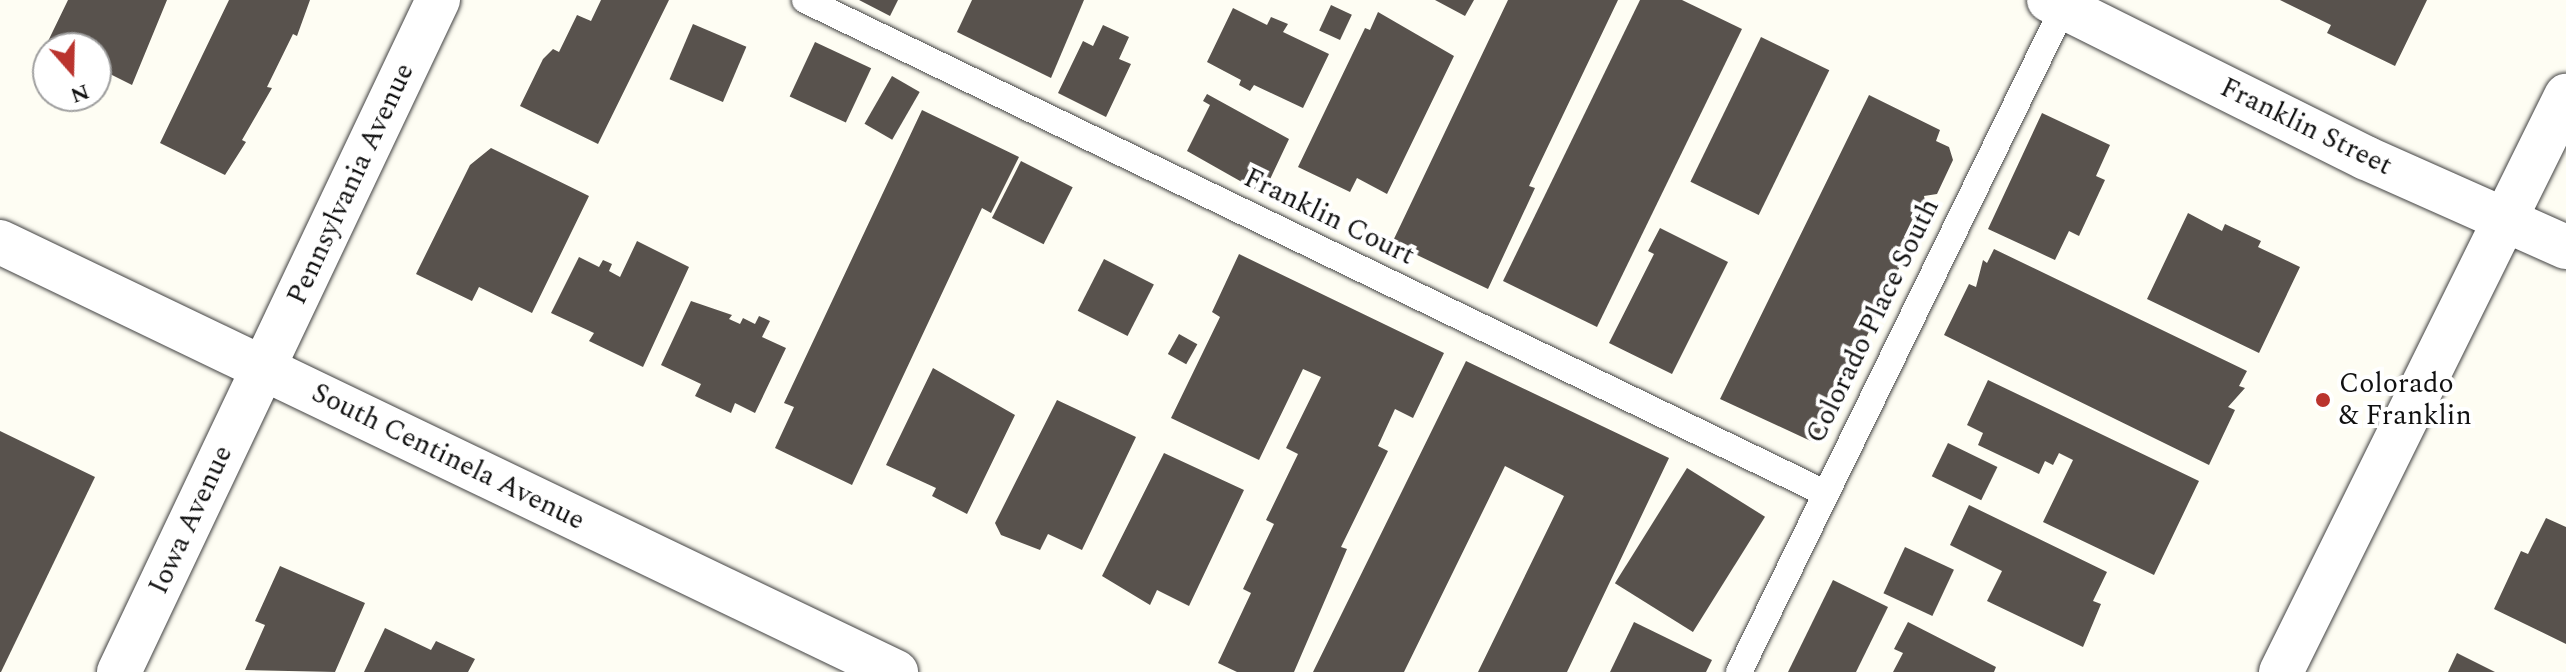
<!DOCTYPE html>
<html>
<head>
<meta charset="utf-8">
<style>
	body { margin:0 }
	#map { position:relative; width:2566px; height:672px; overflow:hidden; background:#fefdf3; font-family:Spectral,serif }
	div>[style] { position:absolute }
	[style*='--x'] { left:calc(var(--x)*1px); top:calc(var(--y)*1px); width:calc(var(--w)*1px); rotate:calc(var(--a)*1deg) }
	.building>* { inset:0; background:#58524d; transform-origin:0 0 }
	.roads { filter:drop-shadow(0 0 2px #434343) drop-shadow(0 0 2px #434343) }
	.service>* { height:26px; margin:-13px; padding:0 13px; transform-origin:13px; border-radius:13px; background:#fff }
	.minor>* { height:44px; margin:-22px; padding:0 22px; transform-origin:22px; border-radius:22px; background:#fff }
	.tertiary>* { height:44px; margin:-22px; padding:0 22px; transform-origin:22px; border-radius:22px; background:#fff }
	.dots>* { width:22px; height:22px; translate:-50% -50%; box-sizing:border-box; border:4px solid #fff; border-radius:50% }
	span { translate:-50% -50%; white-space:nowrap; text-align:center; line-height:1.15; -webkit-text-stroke:8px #fff; paint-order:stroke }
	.street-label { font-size:28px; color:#101010 }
	.poi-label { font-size:28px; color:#101010 }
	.left { translate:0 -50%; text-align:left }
	.north { position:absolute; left:32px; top:32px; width:80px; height:80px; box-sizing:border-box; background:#fff; border:2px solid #9f9f9f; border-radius:50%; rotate:160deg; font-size:22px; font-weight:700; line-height:32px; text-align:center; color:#101010 }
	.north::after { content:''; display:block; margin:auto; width:28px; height:36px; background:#ba342e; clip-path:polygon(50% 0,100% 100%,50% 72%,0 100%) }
</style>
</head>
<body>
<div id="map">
	<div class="building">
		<i style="clip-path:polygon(68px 0,167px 0,132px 85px,104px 71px,96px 87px,96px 48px,48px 48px,48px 72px,36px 66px)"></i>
		<i style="clip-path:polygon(229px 0,310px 0,297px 36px,293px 34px,267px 87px,272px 88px,242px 140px,246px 142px,225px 175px,160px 143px)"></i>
		<i style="clip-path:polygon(601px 0,669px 0,598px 144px,520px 106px,543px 59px,553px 49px,559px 52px,577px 15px,591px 21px)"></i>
		<i style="clip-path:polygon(859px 0,898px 0,890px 16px)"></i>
		<i style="clip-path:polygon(972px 0,1084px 0,1051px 78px,957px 32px)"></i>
		<i style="clip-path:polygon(1435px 0,1474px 0,1465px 16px)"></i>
		<i style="clip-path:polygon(1508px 0,1618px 0,1529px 186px,1535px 188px,1488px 289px,1392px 243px)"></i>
		<i style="clip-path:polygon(1640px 0,1682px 0,1742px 29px,1597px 327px,1503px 281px)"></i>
		<i style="clip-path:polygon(2280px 0,2427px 0,2395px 66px,2327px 33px,2331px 25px)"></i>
		<i style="left:1331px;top:5px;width:23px;height:28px;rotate:25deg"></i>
		<i style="clip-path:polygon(1233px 8px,1267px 25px,1271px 17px,1288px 24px,1283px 32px,1329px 54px,1303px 108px,1254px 85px,1250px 91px,1239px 85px,1241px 80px,1207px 62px)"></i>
		<i style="clip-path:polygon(1378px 12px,1454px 56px,1387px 194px,1357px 178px,1350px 192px,1298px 167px,1365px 28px,1370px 30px)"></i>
		<i style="left:693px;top:24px;width:58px;height:60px;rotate:23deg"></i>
		<i style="clip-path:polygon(1103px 25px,1129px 37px,1119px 59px,1131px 64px,1106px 117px,1058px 93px,1083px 41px,1093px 46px)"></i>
		<i style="left:1761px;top:37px;width:76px;height:161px;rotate:26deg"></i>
		<i style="left:815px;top:42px;width:62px;height:60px;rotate:25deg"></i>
		<i style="left:892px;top:76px;width:32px;height:55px;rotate:30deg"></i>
		<i style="clip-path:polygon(1207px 94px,1289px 139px,1263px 194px,1187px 151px,1210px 105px,1203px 101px)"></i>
		<i style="clip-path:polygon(1869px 95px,1940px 130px,1936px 141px,1949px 147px,1953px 160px,1937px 194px,1924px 196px,1927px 210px,1911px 243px,1898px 247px,1904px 258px,1887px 293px,1875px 297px,1880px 309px,1863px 344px,1850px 346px,1856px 357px,1838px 394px,1827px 397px,1831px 407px,1815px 443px,1720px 399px)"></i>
		<i style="clip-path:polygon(922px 110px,1019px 157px,991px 213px,982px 208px,852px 485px,775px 448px,794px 407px,784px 403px)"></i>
		<i style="clip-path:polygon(2042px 113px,2110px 145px,2096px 176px,2105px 180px,2079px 236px,2069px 231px,2055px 260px,1988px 229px)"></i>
		<i style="clip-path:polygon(491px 148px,589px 196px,532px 313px,479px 287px,472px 301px,416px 274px,470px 165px)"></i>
		<i style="left:1021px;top:161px;width:58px;height:64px;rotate:27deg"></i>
		<i style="clip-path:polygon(2188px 213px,2222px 231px,2225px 224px,2261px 241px,2258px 247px,2300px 267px,2259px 353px,2147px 299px)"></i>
		<i style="clip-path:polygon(1660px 228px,1728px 262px,1672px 374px,1609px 343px,1654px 254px,1648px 251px)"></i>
		<i style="clip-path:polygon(637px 241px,689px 267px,643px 367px,589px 341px,594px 333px,551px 313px,579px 257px,599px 267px,603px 260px,612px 264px,609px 271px,620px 277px)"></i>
		<i style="clip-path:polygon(1994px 249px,2247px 371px,2239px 386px,2245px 388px,2228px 407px,2235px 410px,2209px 465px,1944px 335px,1969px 284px,1976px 287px,1983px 260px,1987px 263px)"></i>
		<i style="clip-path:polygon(1239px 254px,1444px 353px,1413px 418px,1395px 409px,1378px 446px,1388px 451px,1341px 547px,1347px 549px,1294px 672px,1237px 672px,1218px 663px,1251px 593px,1243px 589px,1274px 524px,1266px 520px,1298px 454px,1286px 448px,1321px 377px,1303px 369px,1259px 460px,1171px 418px,1220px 317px,1212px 312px)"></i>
		<i style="left:1104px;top:259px;width:56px;height:58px;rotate:27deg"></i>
		<i style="clip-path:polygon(691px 301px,732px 315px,729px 319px,740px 324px,743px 318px,755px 324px,759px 316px,770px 321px,762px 337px,786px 348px,755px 413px,735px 403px,731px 413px,695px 396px,701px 384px,661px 365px)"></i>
		<i style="left:1179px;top:334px;width:21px;height:23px;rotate:29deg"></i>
		<i style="clip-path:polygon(1466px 361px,1669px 458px,1567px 672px,1478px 672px,1564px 496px,1505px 466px,1404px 672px,1313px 672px)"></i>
		<i style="clip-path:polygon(933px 368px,1015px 415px,967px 514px,932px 496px,936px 488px,886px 465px)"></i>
		<i style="clip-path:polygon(1988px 380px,2199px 481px,2154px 575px,2043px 522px,2073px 460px,2059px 453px,2053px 465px,2045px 461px,2039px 474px,1978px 445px,1983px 433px,1967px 425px)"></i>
		<i style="clip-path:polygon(1057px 400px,1136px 437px,1082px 550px,1048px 534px,1040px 550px,1001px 535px,995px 523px)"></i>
		<i style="clip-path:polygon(0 431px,95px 477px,1px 672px,0 672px)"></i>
		<i style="left:1948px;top:443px;width:55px;height:37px;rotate:26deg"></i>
		<i style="clip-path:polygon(1164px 453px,1244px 490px,1189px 606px,1157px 590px,1150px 605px,1102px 576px)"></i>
		<i style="left:1687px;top:468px;width:92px;height:136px;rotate:32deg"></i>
		<i style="clip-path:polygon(1969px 505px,2107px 572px,2093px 601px,2101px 604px,2083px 647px,1987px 601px,2002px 571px,1950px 545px)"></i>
		<i style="clip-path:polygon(2546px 518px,2566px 527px,2566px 644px,2494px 609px,2521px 551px,2528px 554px)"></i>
		<i style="left:1905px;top:547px;width:54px;height:51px;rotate:25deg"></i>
		<i style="clip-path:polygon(280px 566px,365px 603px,335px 672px,245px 670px,265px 625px,255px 621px)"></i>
		<i style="clip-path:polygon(1833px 580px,1888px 607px,1856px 672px,1788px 672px)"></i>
		<i style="clip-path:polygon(1634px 622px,1712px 660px,1706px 672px,1610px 672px)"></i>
		<i style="clip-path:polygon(1908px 622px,1996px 667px,1994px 672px,1893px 672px,1903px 653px,1894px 649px)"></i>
		<i style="clip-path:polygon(385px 628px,431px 650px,436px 641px,475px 659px,468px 672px,364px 672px)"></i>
		<i style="clip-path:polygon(2457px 653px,2495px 672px,2448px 672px)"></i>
	</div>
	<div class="roads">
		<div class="service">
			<i style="--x:805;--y:0;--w:1133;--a:25.8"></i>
			<i style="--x:1739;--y:672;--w:748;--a:-63.98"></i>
		</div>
		<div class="minor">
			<i style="--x:2049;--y:0;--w:354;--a:26.5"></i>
			<i style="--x:2366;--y:158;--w:219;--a:24"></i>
			<i style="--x:119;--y:672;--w:744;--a:-64.61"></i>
		</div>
		<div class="tertiary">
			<i style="--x:0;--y:242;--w:994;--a:25.64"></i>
			<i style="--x:2281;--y:672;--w:643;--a:-63.67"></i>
		</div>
	</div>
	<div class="dots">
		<i style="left:2323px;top:400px;background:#ba342e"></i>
	</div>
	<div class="street-label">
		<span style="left:2306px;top:127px;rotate:26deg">Franklin Street</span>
		<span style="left:351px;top:184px;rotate:-65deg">Pennsylvania Avenue</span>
		<span style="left:1329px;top:217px;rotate:26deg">Franklin Court</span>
		<span style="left:1873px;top:321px;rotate:-64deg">Colorado Place South</span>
		<span style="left:448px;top:457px;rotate:26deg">South Centinela Avenue</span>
		<span style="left:191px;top:520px;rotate:-65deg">Iowa Avenue</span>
	</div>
	<div class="poi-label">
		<span class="left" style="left:2339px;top:400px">Colorado<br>&amp; Franklin</span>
	</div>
	<div class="north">N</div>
</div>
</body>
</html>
